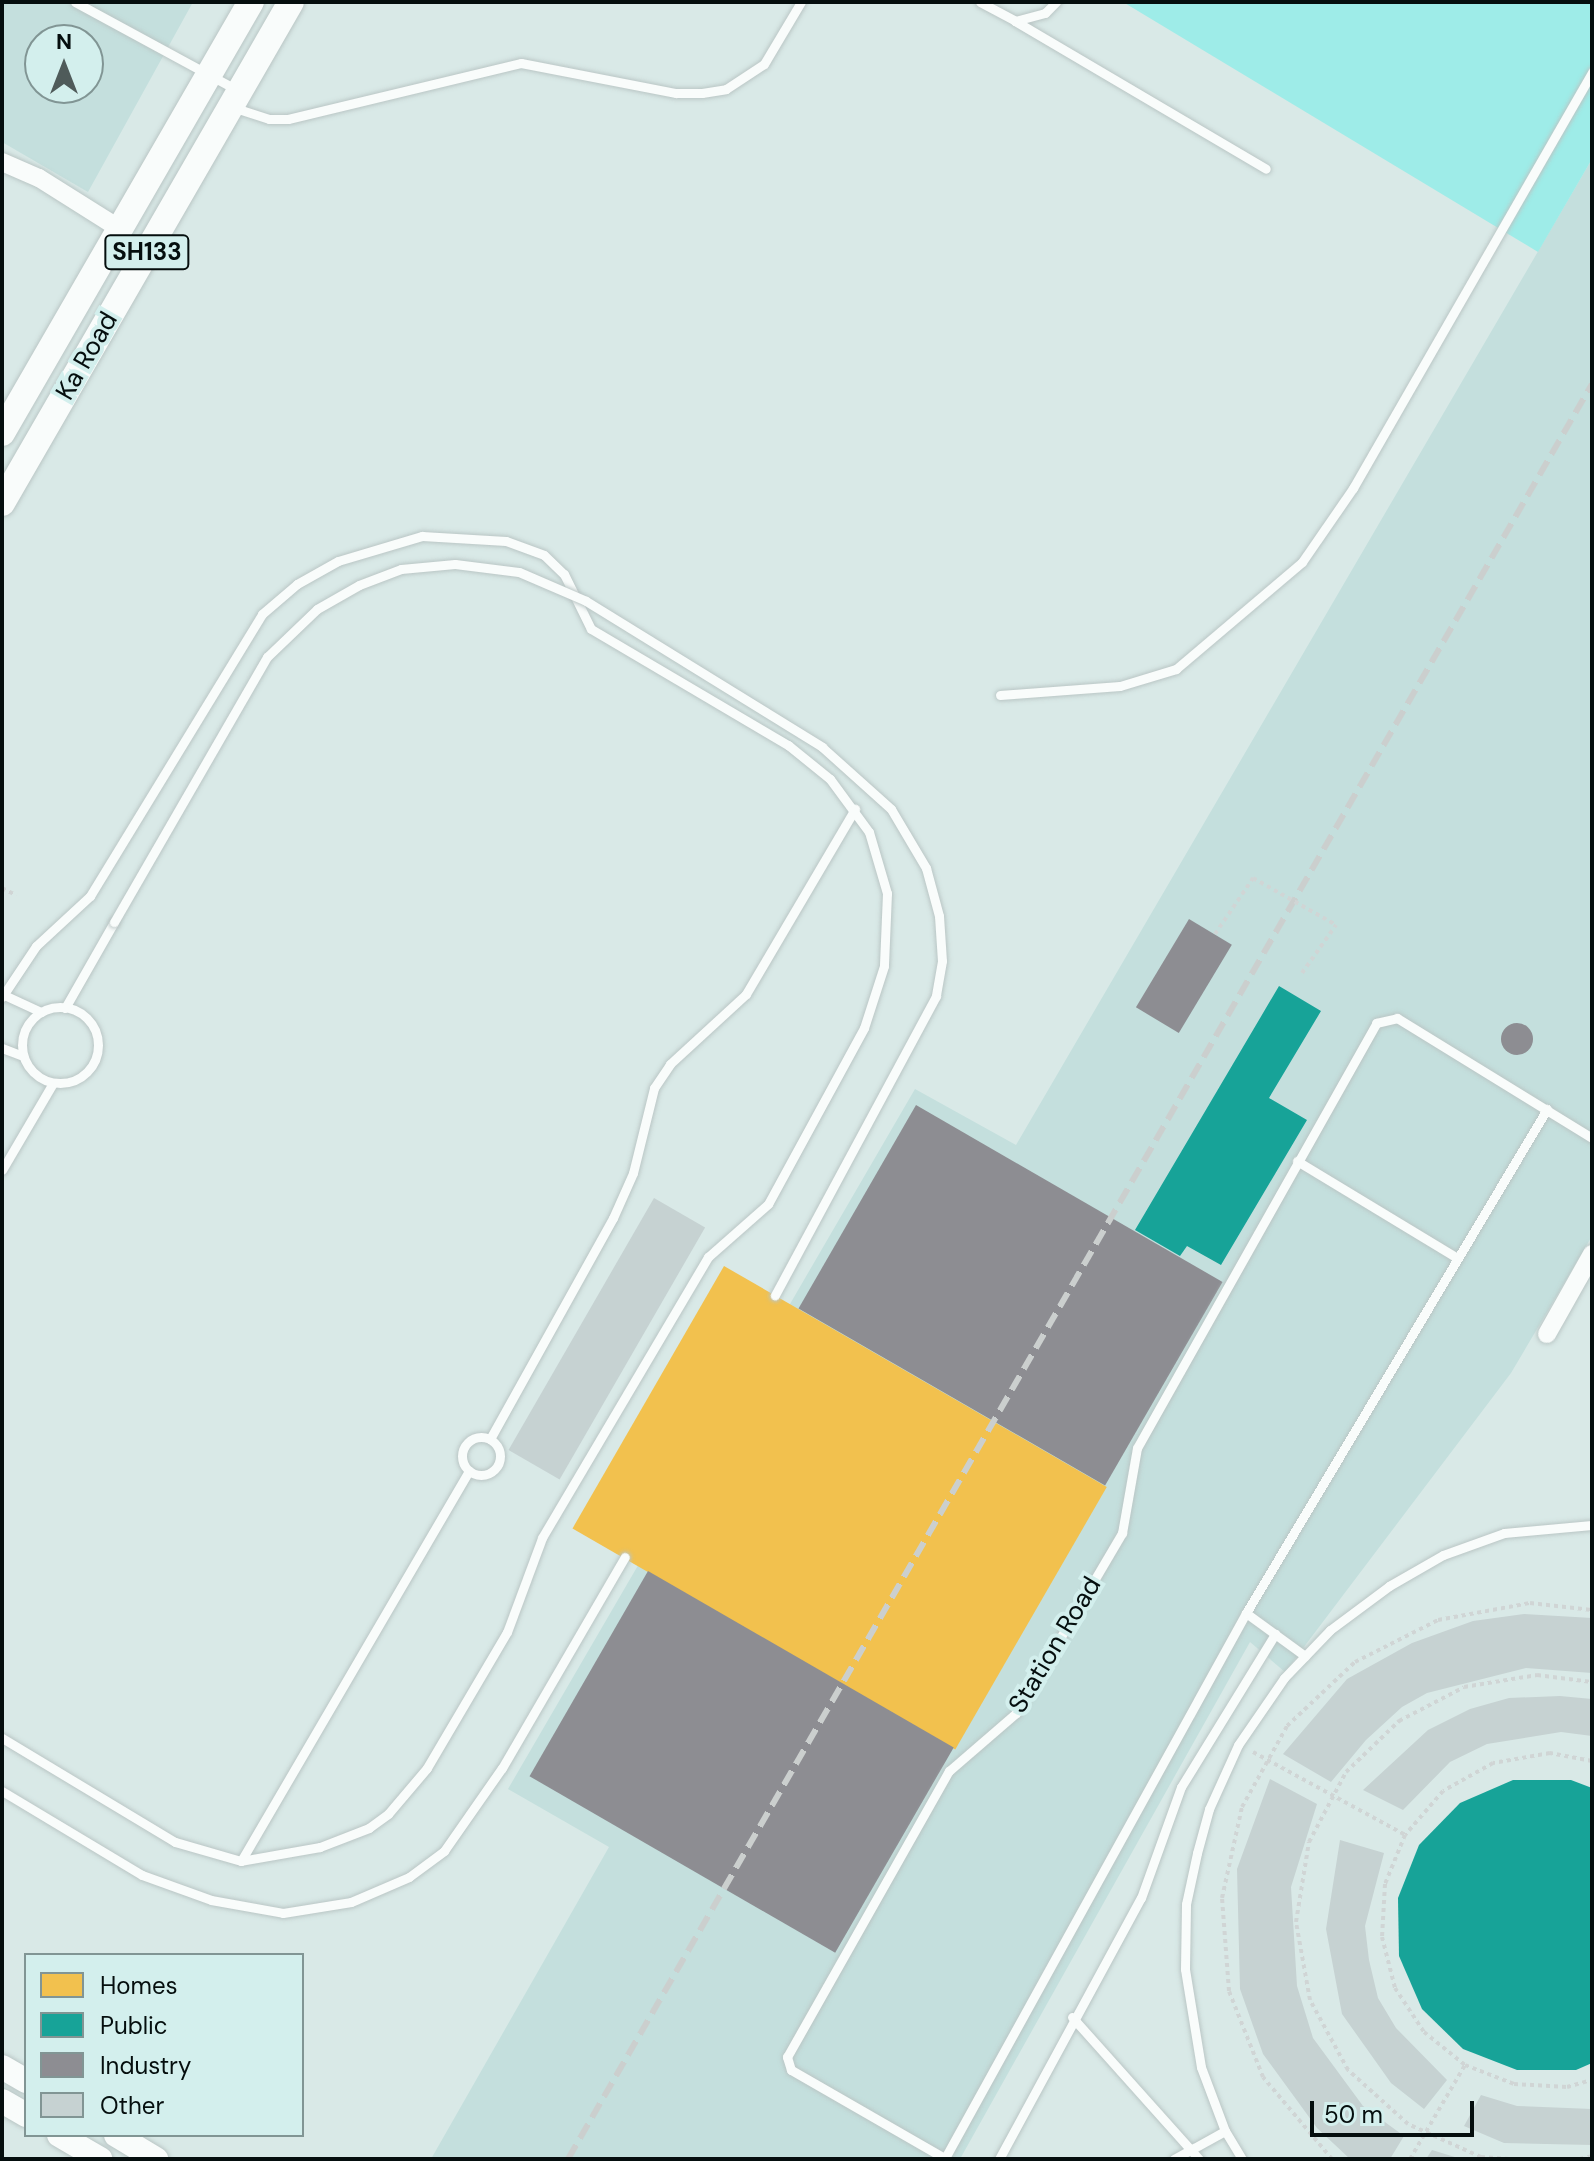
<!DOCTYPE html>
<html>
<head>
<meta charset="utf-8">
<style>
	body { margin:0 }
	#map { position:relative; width:1594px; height:2161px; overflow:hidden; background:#d9e9e7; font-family:"DM Sans",sans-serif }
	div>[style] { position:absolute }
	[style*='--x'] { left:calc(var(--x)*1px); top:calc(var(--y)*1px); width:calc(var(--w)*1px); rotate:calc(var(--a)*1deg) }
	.built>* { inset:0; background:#c4dfdd }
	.green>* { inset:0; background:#9eece8 }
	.homes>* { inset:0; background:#f2c14e; transform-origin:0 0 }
	.public>* { inset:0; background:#17a398 }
	.industry>* { inset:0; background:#8d8d92; transform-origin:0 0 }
	.round { border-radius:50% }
	.building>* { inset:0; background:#c6d2d2; transform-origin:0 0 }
	.path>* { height:4px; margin-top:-2px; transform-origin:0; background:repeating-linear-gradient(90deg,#d0d5d5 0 4px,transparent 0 8px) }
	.roads { filter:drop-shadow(0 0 2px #bac6c5) drop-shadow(0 0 2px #bac6c5) }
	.lane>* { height:9px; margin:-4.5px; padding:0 4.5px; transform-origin:4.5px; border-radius:4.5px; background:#f9fcfb }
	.lane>.ring { margin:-4.5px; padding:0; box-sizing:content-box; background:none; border:9px solid #f9fcfb; border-radius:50% }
	.street>* { height:18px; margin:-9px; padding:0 9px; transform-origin:9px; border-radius:9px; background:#f9fcfb }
	.secondary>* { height:24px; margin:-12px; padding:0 12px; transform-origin:12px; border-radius:12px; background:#f9fcfb }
	.primary>* { height:26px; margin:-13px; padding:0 13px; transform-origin:13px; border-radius:13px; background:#f9fcfb }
	.rail>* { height:6px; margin-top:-3px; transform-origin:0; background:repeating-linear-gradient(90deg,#cbcfce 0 16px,transparent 0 24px) }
	.path-bridge>* { height:4px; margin-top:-2px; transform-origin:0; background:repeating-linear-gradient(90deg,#d0d5d5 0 4px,transparent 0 8px) }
	.bridges { filter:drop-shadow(0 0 2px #bac6c5) drop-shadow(0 0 2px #bac6c5) }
	.lane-bridge>* { height:9px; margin:-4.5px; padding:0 4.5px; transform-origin:4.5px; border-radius:4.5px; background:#f9fcfb }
	span { translate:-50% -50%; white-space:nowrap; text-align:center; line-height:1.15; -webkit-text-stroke:8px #d3efed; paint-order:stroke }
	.shield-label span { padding:2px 6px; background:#d3efed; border:2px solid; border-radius:6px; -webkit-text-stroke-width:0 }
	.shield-label { font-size:24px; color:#050e0e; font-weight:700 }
	.street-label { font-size:26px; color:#050e0e }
	.frame { position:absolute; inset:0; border:4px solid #050e0e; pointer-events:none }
	.legend { position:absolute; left:24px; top:1953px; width:280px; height:184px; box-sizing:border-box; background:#d3efed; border:2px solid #819594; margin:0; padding:10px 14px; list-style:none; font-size:24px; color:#050e0e }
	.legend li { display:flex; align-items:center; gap:16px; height:40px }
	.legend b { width:40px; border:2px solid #819594 }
	.north { position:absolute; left:24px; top:24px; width:80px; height:80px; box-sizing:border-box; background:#d3efed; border:2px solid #819594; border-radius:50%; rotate:0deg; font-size:22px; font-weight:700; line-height:32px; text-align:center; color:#050e0e }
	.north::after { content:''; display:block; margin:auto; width:28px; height:36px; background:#4f5b5a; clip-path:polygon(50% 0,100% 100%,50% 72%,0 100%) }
	.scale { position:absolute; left:1310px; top:2101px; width:164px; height:36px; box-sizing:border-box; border:4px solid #050e0e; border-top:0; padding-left:10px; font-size:24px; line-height:28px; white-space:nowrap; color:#050e0e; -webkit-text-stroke:6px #d3efed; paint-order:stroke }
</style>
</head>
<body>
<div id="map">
	<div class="built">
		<i style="clip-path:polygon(evenodd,2px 2px,193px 2px,88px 192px,2px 142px,2px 2px,40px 40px,88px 40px,88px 88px,40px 88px,40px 40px)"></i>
		<i style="clip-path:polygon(1592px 159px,1592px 1236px,1511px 1373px,1285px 1672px,1250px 1642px,960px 2159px,431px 2159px,609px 1847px,508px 1789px,915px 1089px,1016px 1145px)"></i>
	</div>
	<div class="green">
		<i style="clip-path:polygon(1123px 2px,1592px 2px,1592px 159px,1538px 252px)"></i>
	</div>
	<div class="homes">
		<i style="left:724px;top:1266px;width:442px;height:303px;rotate:30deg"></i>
	</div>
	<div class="public">
		<i style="clip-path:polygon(1279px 986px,1321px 1011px,1269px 1098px,1307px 1120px,1221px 1265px,1187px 1246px,1180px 1256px,1135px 1230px)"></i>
		<i style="clip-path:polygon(1513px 1780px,1571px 1780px,1592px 1788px,1592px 2063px,1576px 2070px,1517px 2070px,1463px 2049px,1422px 2009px,1399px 1956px,1398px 1898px,1419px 1845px,1460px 1803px)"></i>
	</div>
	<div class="industry">
		<i style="left:1189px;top:919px;width:50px;height:103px;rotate:31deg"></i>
		<i class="round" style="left:1501px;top:1023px;width:32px;height:32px"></i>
		<i style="left:916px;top:1105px;width:354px;height:235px;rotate:30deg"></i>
		<i style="left:648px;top:1571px;width:353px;height:237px;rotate:30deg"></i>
	</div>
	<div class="building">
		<i style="left:654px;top:1198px;width:59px;height:291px;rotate:30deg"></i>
		<i style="clip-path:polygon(1524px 1614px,1592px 1618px,1592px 1673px,1526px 1668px,1427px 1693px,1402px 1707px,1366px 1740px,1331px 1782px,1283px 1754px,1347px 1679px,1412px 1643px,1473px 1621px)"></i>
		<i style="clip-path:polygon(1560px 1696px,1592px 1699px,1592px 1736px,1561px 1732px,1487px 1744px,1450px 1762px,1403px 1810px,1363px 1790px,1428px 1730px,1470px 1709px,1509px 1698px)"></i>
		<i style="clip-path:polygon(1270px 1779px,1317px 1804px,1291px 1887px,1297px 1986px,1313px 2038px,1363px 2106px,1404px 2136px,1390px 2159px,1350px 2159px,1317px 2128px,1263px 2054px,1240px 1989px,1237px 1869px)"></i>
		<i style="clip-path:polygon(1340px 1840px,1384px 1853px,1365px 1926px,1369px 1960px,1378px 1998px,1396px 2028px,1447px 2080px,1424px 2109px,1391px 2083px,1342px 2014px,1326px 1929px)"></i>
		<i style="clip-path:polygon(1481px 2095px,1517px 2106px,1592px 2109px,1592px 2145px,1504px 2143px,1464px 2126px)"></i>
		<i style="clip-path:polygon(1432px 2150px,1458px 2158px,1458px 2159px,1426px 2159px)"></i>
	</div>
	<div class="path">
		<i style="--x:2;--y:888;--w:16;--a:27"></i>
		<i style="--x:1215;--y:934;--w:68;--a:-55.8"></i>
		<i style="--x:1302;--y:973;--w:59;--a:-54.7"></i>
		<i style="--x:1253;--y:1752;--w:173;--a:28.6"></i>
		<i style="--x:1592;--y:1761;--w:43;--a:-169.2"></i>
		<i style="--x:1550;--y:1753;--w:58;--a:170"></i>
		<i style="--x:1493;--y:1763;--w:57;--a:150.8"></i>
		<i style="--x:1443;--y:1791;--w:58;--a:130.8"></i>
		<i style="--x:1405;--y:1835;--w:53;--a:112.2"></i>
		<i style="--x:1385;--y:1884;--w:53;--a:93.2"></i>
		<i style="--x:1382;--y:1937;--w:53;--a:75.7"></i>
		<i style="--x:1395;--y:1988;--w:53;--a:56.6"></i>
		<i style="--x:1424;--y:2032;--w:53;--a:38.8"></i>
		<i style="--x:1465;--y:2065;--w:53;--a:21.2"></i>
		<i style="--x:1514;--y:2084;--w:53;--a:3.2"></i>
		<i style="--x:1567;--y:2087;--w:26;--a:-16"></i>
		<i style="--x:1332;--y:2159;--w:107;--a:-130.1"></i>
		<i style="--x:1263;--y:2077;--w:92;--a:-111.6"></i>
		<i style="--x:1229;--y:1991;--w:93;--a:-94.3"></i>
		<i style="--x:1222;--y:1898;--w:93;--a:-77.6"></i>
		<i style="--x:1242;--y:1807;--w:93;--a:-60.9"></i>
		<i style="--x:1287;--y:1726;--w:93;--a:-43.3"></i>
		<i style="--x:1355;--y:1662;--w:93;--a:-26.8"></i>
		<i style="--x:1438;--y:1620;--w:94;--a:-10.5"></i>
		<i style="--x:1530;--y:1603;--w:62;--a:6.4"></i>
		<i style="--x:1410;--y:2159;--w:109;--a:-59.7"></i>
		<i style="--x:1509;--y:2159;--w:28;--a:-176"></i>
		<i style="--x:1481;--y:2157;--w:80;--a:-155.7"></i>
		<i style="--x:1408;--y:2124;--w:81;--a:-138"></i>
		<i style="--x:1348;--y:2070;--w:80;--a:-118.5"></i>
		<i style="--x:1310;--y:2000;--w:79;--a:-100.2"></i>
		<i style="--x:1296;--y:1922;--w:81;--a:-80.8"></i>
		<i style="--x:1309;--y:1842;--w:79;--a:-62.1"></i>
		<i style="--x:1346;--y:1772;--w:74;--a:-43.9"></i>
		<i style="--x:1399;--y:1721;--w:73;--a:-27.6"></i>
		<i style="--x:1464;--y:1687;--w:74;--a:-9.3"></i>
		<i style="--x:1537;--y:1675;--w:55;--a:7.3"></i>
		<i style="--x:1580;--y:2159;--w:12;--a:-14"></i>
	</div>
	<div class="roads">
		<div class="lane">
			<i style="--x:75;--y:2;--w:184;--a:28.5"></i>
			<i style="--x:980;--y:2;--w:40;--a:28"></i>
			<i style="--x:1015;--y:21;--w:31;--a:-15"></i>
			<i style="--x:1045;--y:13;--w:16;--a:-45"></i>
			<i style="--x:1015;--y:21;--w:291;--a:30.5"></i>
			<i style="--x:232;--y:107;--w:39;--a:18"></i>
			<i style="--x:269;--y:119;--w:19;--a:0"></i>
			<i style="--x:288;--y:119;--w:240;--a:-13.5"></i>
			<i style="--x:521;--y:63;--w:158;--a:11"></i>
			<i style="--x:676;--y:93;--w:26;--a:0"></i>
			<i style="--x:702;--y:93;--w:24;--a:-9"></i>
			<i style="--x:726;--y:89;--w:45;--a:-33.3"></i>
			<i style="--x:764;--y:64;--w:72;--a:-59.2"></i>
			<i style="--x:1000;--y:695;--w:120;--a:-4.3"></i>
			<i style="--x:1120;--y:686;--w:59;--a:-16.9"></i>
			<i style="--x:1176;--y:669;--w:165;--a:-40.3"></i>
			<i style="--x:1302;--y:562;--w:90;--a:-55.4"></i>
			<i style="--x:1353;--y:488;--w:480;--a:-60.1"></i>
			<i style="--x:2;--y:994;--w:43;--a:24.8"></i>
			<i style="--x:2;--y:997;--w:61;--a:-56.3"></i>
			<i style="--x:36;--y:946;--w:74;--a:-42.8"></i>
			<i style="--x:90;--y:896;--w:330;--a:-58.6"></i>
			<i style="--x:262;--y:614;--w:46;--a:-40.6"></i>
			<i style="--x:297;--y:584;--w:47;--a:-29.3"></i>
			<i style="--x:338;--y:561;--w:88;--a:-16.6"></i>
			<i style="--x:422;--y:536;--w:84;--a:3.4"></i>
			<i style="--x:506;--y:541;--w:40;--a:20.2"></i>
			<i style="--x:544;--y:555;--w:28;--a:44"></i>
			<i style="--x:564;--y:574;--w:61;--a:63.9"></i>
			<i style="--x:591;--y:629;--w:229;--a:30.5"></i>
			<i style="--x:788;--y:745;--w:54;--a:39"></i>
			<i style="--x:830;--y:779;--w:66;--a:53.7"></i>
			<i style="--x:869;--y:832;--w:64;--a:73.6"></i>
			<i style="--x:887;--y:893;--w:73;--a:92.4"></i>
			<i style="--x:884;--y:966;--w:65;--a:107.9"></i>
			<i style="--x:864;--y:1028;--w:200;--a:118.6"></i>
			<i style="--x:768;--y:1204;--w:80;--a:138.5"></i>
			<i style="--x:708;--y:1257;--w:326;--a:120.6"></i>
			<i style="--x:542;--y:1538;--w:100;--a:110.4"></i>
			<i style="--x:507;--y:1632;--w:158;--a:120.5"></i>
			<i style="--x:427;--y:1768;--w:60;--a:130.3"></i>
			<i style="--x:388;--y:1814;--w:24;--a:144"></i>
			<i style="--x:369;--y:1828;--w:53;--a:158.8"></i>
			<i style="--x:320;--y:1847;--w:80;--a:170"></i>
			<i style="--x:241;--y:1861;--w:69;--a:-163.9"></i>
			<i style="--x:175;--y:1842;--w:202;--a:-149"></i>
			<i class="ring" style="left:22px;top:1007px;width:67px;height:67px"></i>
			<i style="--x:65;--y:1008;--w:99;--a:-60.3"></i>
			<i style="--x:2;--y:1048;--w:22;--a:21"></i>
			<i style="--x:1297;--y:1161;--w:187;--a:31.2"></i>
			<i style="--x:2;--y:1170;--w:101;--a:-59.6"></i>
			<i class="ring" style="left:462px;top:1437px;width:29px;height:29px"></i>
			<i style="--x:490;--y:1439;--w:253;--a:-60.9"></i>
			<i style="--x:613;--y:1218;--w:49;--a:-66"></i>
			<i style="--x:633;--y:1173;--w:88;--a:-76.1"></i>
			<i style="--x:654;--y:1088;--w:29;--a:-56"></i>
			<i style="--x:670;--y:1064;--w:103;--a:-42.6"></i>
			<i style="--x:746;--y:994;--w:215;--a:-59.5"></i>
			<i style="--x:1246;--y:1613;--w:73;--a:36.1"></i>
			<i style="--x:2;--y:1791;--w:163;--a:31"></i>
			<i style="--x:142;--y:1875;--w:73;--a:19.9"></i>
			<i style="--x:211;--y:1900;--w:73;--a:10.2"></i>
			<i style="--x:283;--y:1913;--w:69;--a:-9.2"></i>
			<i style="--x:351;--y:1902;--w:63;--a:-23.3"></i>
			<i style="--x:409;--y:1877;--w:44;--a:-36.6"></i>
			<i style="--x:444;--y:1851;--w:101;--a:-55.1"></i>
			<i style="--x:502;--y:1768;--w:244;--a:-59.8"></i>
			<i style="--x:241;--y:1861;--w:452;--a:-59.7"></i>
			<i style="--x:1072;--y:2017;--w:191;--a:48.2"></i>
			<i style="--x:945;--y:2158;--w:623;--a:-61.09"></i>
			<i style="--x:1246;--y:1613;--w:587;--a:-59.15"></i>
			<i style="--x:946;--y:2159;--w:179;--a:-150.1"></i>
			<i style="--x:791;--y:2070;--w:14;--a:-107"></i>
			<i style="--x:787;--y:2057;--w:329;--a:-60.5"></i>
			<i style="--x:949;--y:1771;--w:89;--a:-40.9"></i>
			<i style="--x:1016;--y:1713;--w:209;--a:-59.5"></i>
			<i style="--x:1122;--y:1533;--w:86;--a:-80"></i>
			<i style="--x:1137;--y:1448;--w:488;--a:-60.6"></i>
			<i style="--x:1376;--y:1023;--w:22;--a:-13"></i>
			<i style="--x:1397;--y:1018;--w:229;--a:31.6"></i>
			<i style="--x:999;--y:2159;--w:297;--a:-61.5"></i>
			<i style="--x:1141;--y:1898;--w:118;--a:-70.2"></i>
			<i style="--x:1181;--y:1787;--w:180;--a:-58.4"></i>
			<i style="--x:1174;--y:2159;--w:58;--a:-28.8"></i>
			<i style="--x:1242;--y:2159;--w:33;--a:-121"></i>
			<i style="--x:1225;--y:2131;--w:68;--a:-110.6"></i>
			<i style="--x:1201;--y:2067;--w:99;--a:-99.3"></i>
			<i style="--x:1185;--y:1969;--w:65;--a:-89.1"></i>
			<i style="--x:1186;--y:1904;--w:52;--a:-77.8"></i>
			<i style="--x:1197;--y:1853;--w:46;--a:-74.7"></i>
			<i style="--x:1209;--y:1809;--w:70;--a:-65.6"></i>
			<i style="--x:1238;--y:1745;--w:81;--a:-55.5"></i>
			<i style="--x:1284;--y:1678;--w:66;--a:-46.2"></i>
			<i style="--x:1330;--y:1630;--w:74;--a:-36.7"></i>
			<i style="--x:1389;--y:1586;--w:62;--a:-29.9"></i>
			<i style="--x:1443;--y:1555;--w:65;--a:-19.8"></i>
			<i style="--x:1504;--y:1533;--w:88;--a:-5.2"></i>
		</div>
		<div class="street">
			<i style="--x:2;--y:162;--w:40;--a:23.4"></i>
			<i style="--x:39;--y:178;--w:96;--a:32.2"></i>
			<i style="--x:1547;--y:1334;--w:92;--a:-60.6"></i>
		</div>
		<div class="secondary">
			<i style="--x:2;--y:2067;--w:28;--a:30"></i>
			<i style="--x:2;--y:2101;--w:28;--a:30"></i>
			<i style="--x:59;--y:2135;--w:48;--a:30.3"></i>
			<i style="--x:116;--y:2135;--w:47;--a:31"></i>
		</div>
		<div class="primary">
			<i style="--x:2;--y:433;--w:498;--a:-60"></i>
			<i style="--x:2;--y:503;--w:578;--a:-60.02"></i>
		</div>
	</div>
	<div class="rail">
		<i style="--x:568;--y:2159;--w:2049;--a:-60.02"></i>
	</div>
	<div class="path-bridge">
		<i style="--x:1253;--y:878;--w:95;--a:29.5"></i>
	</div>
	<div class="bridges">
		<div class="lane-bridge">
			<i style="--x:114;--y:922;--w:306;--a:-60"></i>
			<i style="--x:267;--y:657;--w:69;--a:-43.8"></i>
			<i style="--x:317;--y:609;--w:48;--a:-29.7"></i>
			<i style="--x:359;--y:585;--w:45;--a:-20.9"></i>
			<i style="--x:401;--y:569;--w:54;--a:-5.3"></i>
			<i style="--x:455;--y:564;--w:64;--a:7.1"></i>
			<i style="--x:519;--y:572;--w:73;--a:23.4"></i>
			<i style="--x:586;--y:601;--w:278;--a:31.7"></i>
			<i style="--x:822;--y:747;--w:93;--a:41.9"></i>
			<i style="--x:891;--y:809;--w:69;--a:59.3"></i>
			<i style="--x:926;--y:868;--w:50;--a:74.8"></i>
			<i style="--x:939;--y:916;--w:45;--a:86.2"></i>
			<i style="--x:942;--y:961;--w:36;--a:100"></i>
			<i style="--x:936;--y:996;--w:340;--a:118.3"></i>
		</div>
	</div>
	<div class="shield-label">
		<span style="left:147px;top:252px">SH133</span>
	</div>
	<div class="street-label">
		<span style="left:87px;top:356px;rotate:-60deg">Ka Road</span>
		<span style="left:1055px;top:1645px;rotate:-59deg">Station Road</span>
	</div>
	<div class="frame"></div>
	<ul class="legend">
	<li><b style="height:22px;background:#f2c14e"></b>Homes</li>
	<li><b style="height:22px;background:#17a398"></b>Public</li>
	<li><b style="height:22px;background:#8d8d92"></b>Industry</li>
	<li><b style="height:22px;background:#c6d2d2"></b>Other</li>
	</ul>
	<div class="north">N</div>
	<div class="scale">50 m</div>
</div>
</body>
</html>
